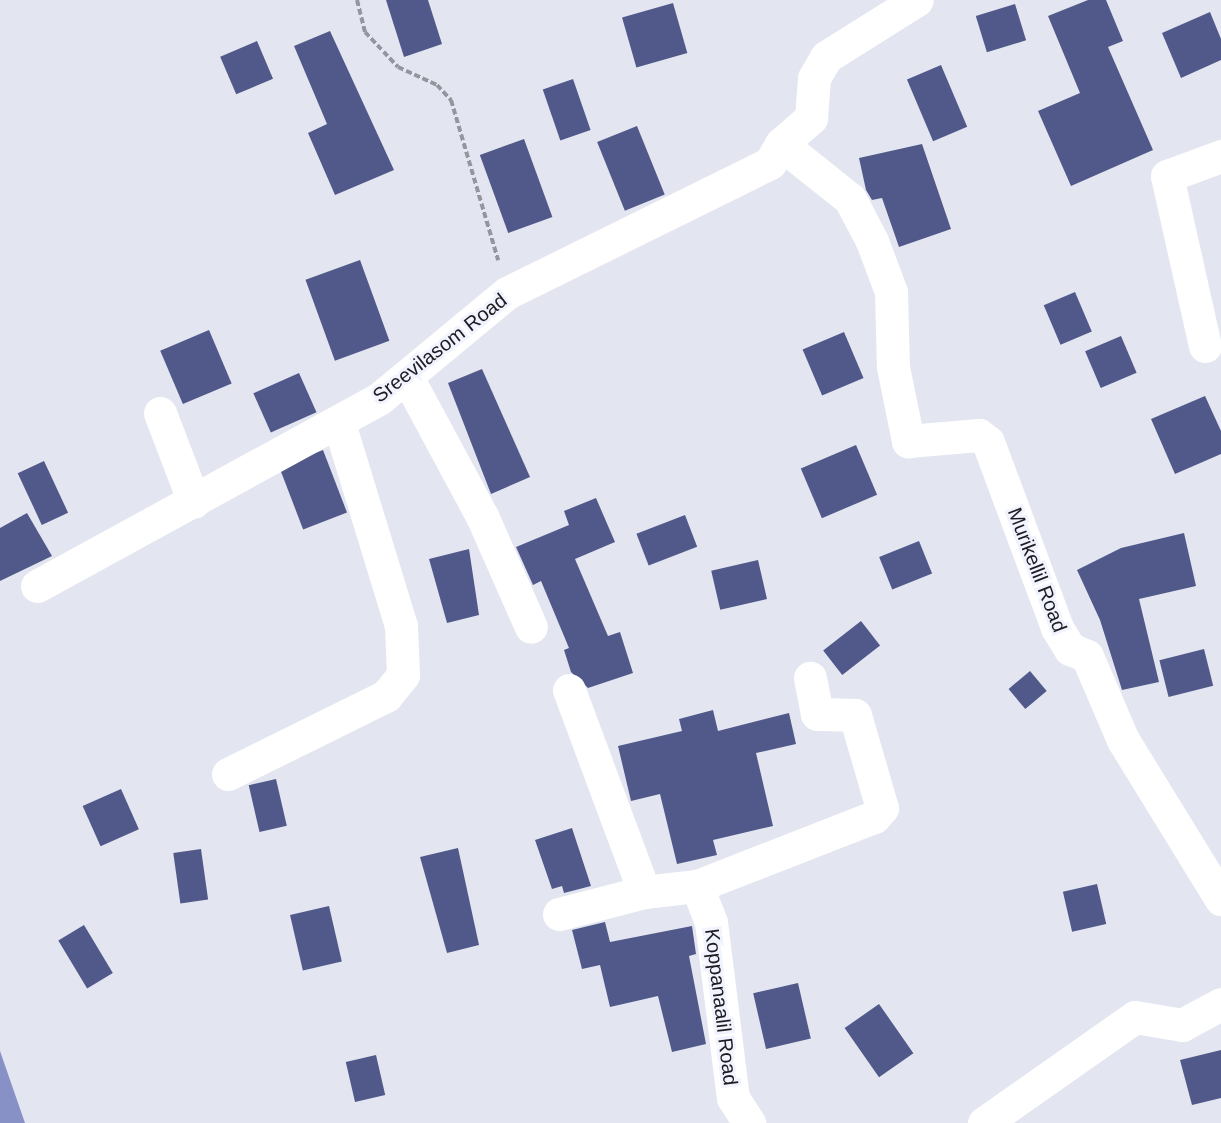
<!DOCTYPE html>
<html>
<head>
<meta charset="utf-8">
<style>
	body { margin:0 }
	#map { position:relative; width:1221px; height:1123px; overflow:hidden; background:#e3e6f0; font-family:Helvetica,sans-serif }
	div>[style] { position:absolute }
	[style*='--x'] { left:calc(var(--x)*1px); top:calc(var(--y)*1px); width:calc(var(--w)*1px); rotate:calc(var(--a)*1deg) }
	.water>* { inset:0; background:#8791c6 }
	.building>* { inset:0; background:#51598a; transform-origin:0 0 }
	.path>* { height:4px; margin-top:-2px; transform-origin:0; background:repeating-linear-gradient(90deg,#94969e 0 6px,transparent 0 9px) }
	.street>* { height:33px; margin:-16.5px; padding:0 16.5px; transform-origin:16.5px; border-radius:16.5px; background:#fff }
	span { translate:-50% -50%; white-space:nowrap; text-align:center; line-height:1.15; -webkit-text-stroke:6px #f1f3fe; paint-order:stroke }
	.street-label { font-size:20px; color:#1c1c20 }
</style>
</head>
<body>
<div id="map">
	<div class="water">
		<i style="clip-path:polygon(0 1051px,25px 1123px,0 1123px)"></i>
	</div>
	<div class="building">
		<i style="clip-path:polygon(386px 0,428px 0,442px 44px,404px 57px)"></i>
		<i style="clip-path:polygon(1088px 0,1106px 0,1123px 41px,1108px 47px,1153px 150px,1071px 186px,1038px 111px,1080px 93px,1048px 16px)"></i>
		<i style="left:673px;top:3px;width:52px;height:53px;rotate:74deg"></i>
		<i style="left:1015px;top:4px;width:38px;height:41px;rotate:73deg"></i>
		<i style="clip-path:polygon(1210px 12px,1221px 39px,1221px 60px,1181px 78px,1162px 33px)"></i>
		<i style="clip-path:polygon(330px 31px,394px 170px,335px 195px,308px 133px,327px 124px,294px 46px)"></i>
		<i style="left:257px;top:41px;width:41px;height:40px;rotate:67deg"></i>
		<i style="left:941px;top:65px;width:67px;height:37px;rotate:67deg"></i>
		<i style="left:573px;top:79px;width:54px;height:32px;rotate:71deg"></i>
		<i style="left:637px;top:126px;width:74px;height:43px;rotate:68deg"></i>
		<i style="left:524px;top:139px;width:83px;height:47px;rotate:70deg"></i>
		<i style="clip-path:polygon(922px 144px,951px 229px,899px 247px,882px 198px,872px 200px,866px 190px,859px 158px)"></i>
		<i style="left:360px;top:260px;width:86px;height:58px;rotate:70deg"></i>
		<i style="left:1075px;top:292px;width:43px;height:34px;rotate:67deg"></i>
		<i style="left:209px;top:330px;width:58px;height:53px;rotate:67deg"></i>
		<i style="left:844px;top:332px;width:50px;height:45px;rotate:67deg"></i>
		<i style="left:1121px;top:336px;width:40px;height:39px;rotate:67deg"></i>
		<i style="clip-path:polygon(482px 369px,530px 477px,491px 494px,448px 383px)"></i>
		<i style="left:299px;top:373px;width:43px;height:50px;rotate:66deg"></i>
		<i style="clip-path:polygon(1205px 396px,1221px 431px,1221px 454px,1175px 474px,1151px 419px)"></i>
		<i style="left:856px;top:445px;width:54px;height:60px;rotate:67deg"></i>
		<i style="left:323px;top:450px;width:67px;height:47px;rotate:69deg"></i>
		<i style="left:44px;top:461px;width:57px;height:29px;rotate:65deg"></i>
		<i style="clip-path:polygon(596px 498px,615px 542px,575px 559px,608px 636px,620px 632px,633px 673px,588px 688px,571px 672px,564px 650px,569px 648px,541px 581px,533px 585px,516px 547px,569px 525px,564px 511px)"></i>
		<i style="clip-path:polygon(27px 513px,52px 556px,0 581px,0 528px)"></i>
		<i style="left:685px;top:515px;width:34px;height:52px;rotate:69deg"></i>
		<i style="clip-path:polygon(1184px 533px,1196px 586px,1139px 599px,1159px 682px,1122px 690px,1100px 620px,1077px 570px,1121px 548px)"></i>
		<i style="left:919px;top:541px;width:35px;height:43px;rotate:68deg"></i>
		<i style="clip-path:polygon(469px 549px,479px 615px,447px 623px,429px 559px)"></i>
		<i style="left:758px;top:560px;width:40px;height:48px;rotate:77deg"></i>
		<i style="left:861px;top:621px;width:31px;height:48px;rotate:52deg"></i>
		<i style="left:1204px;top:649px;width:38px;height:46px;rotate:76deg"></i>
		<i style="left:1030px;top:671px;width:26px;height:28px;rotate:50deg"></i>
		<i style="clip-path:polygon(713px 710px,718px 731px,789px 713px,796px 744px,756px 753px,773px 826px,713px 840px,717px 855px,677px 864px,660px 794px,631px 801px,618px 746px,682px 731px,679px 719px)"></i>
		<i style="left:276px;top:779px;width:48px;height:28px;rotate:77deg"></i>
		<i style="left:121px;top:789px;width:44px;height:42px;rotate:66deg"></i>
		<i style="clip-path:polygon(572px 828px,591px 886px,564px 893px,562px 886px,552px 889px,535px 840px)"></i>
		<i style="clip-path:polygon(458px 848px,479px 945px,447px 953px,420px 857px)"></i>
		<i style="left:201px;top:849px;width:51px;height:28px;rotate:82deg"></i>
		<i style="left:1097px;top:884px;width:41px;height:35px;rotate:77deg"></i>
		<i style="left:329px;top:906px;width:57px;height:40px;rotate:77deg"></i>
		<i style="clip-path:polygon(605px 922px,610px 942px,692px 926px,696px 954px,689px 956px,706px 1044px,672px 1052px,658px 996px,610px 1007px,600px 965px,582px 969px,572px 930px)"></i>
		<i style="left:84px;top:925px;width:56px;height:30px;rotate:59deg"></i>
		<i style="left:798px;top:983px;width:57px;height:46px;rotate:77deg"></i>
		<i style="left:879px;top:1004px;width:60px;height:42px;rotate:55deg"></i>
		<i style="clip-path:polygon(1221px 1050px,1221px 1098px,1192px 1105px,1180px 1060px)"></i>
		<i style="left:376px;top:1055px;width:41px;height:31px;rotate:77deg"></i>
	</div>
	<div class="path">
		<i style="--x:357;--y:0;--w:33;--a:76"></i>
		<i style="--x:365;--y:32;--w:48;--a:46.7"></i>
		<i style="--x:398;--y:67;--w:43;--a:24.8"></i>
		<i style="--x:437;--y:85;--w:21;--a:47"></i>
		<i style="--x:451;--y:100;--w:167;--a:73.6"></i>
	</div>
	<div class="street">
		<i style="--x:781;--y:144;--w:88;--a:38.6"></i>
		<i style="--x:850;--y:199;--w:47;--a:62.4"></i>
		<i style="--x:872;--y:241;--w:54;--a:69.6"></i>
		<i style="--x:891;--y:292;--w:75;--a:88.5"></i>
		<i style="--x:893;--y:367;--w:76;--a:78.5"></i>
		<i style="--x:908;--y:441;--w:71;--a:-4.8"></i>
		<i style="--x:979;--y:435;--w:11;--a:38"></i>
		<i style="--x:988;--y:442;--w:198;--a:69.6"></i>
		<i style="--x:1057;--y:628;--w:25;--a:58"></i>
		<i style="--x:1070;--y:649;--w:18;--a:22"></i>
		<i style="--x:1087;--y:656;--w:91;--a:66.8"></i>
		<i style="--x:1123;--y:740;--w:187;--a:58.4"></i>
		<i style="--x:1205;--y:346;--w:174;--a:-102.6"></i>
		<i style="--x:1167;--y:176;--w:58;--a:-20.3"></i>
		<i style="--x:407;--y:377;--w:158;--a:61.7"></i>
		<i style="--x:482;--y:516;--w:121;--a:66.2"></i>
		<i style="--x:160;--y:413;--w:95;--a:69.1"></i>
		<i style="--x:37;--y:586;--w:391;--a:-28.7"></i>
		<i style="--x:380;--y:398;--w:165;--a:-39.6"></i>
		<i style="--x:507;--y:293;--w:293;--a:-26.3"></i>
		<i style="--x:770;--y:163;--w:22;--a:-60"></i>
		<i style="--x:781;--y:144;--w:40;--a:-41"></i>
		<i style="--x:811;--y:118;--w:40;--a:-85.7"></i>
		<i style="--x:814;--y:78;--w:24;--a:-60"></i>
		<i style="--x:826;--y:57;--w:107;--a:-32.1"></i>
		<i style="--x:569;--y:690;--w:215;--a:69.6"></i>
		<i style="--x:228;--y:774;--w:176;--a:-26.3"></i>
		<i style="--x:386;--y:696;--w:27;--a:-51"></i>
		<i style="--x:403;--y:675;--w:49;--a:-92.3"></i>
		<i style="--x:401;--y:626;--w:212;--a:-107"></i>
		<i style="--x:697;--y:886;--w:190;--a:-21.3"></i>
		<i style="--x:874;--y:817;--w:12;--a:-48"></i>
		<i style="--x:882;--y:808;--w:97;--a:-106.2"></i>
		<i style="--x:855;--y:715;--w:38;--a:-178"></i>
		<i style="--x:817;--y:714;--w:37;--a:-101"></i>
		<i style="--x:559;--y:914;--w:88;--a:-14.5"></i>
		<i style="--x:644;--y:892;--w:53;--a:-6.5"></i>
		<i style="--x:697;--y:886;--w:39;--a:69"></i>
		<i style="--x:711;--y:922;--w:177;--a:82.9"></i>
		<i style="--x:733;--y:1098;--w:30;--a:57"></i>
		<i style="--x:984;--y:1123;--w:184;--a:-35.1"></i>
		<i style="--x:1135;--y:1017;--w:48;--a:9.7"></i>
		<i style="--x:1182;--y:1025;--w:44;--a:-28.3"></i>
	</div>
	<div class="street-label">
		<span style="left:440px;top:348px;rotate:-38deg">Sreevilasom Road</span>
		<span style="left:1037px;top:570px;rotate:69deg">Murikellil Road</span>
		<span style="left:721px;top:1007px;rotate:83deg">Koppanaalil Road</span>
	</div>
</div>
</body>
</html>
